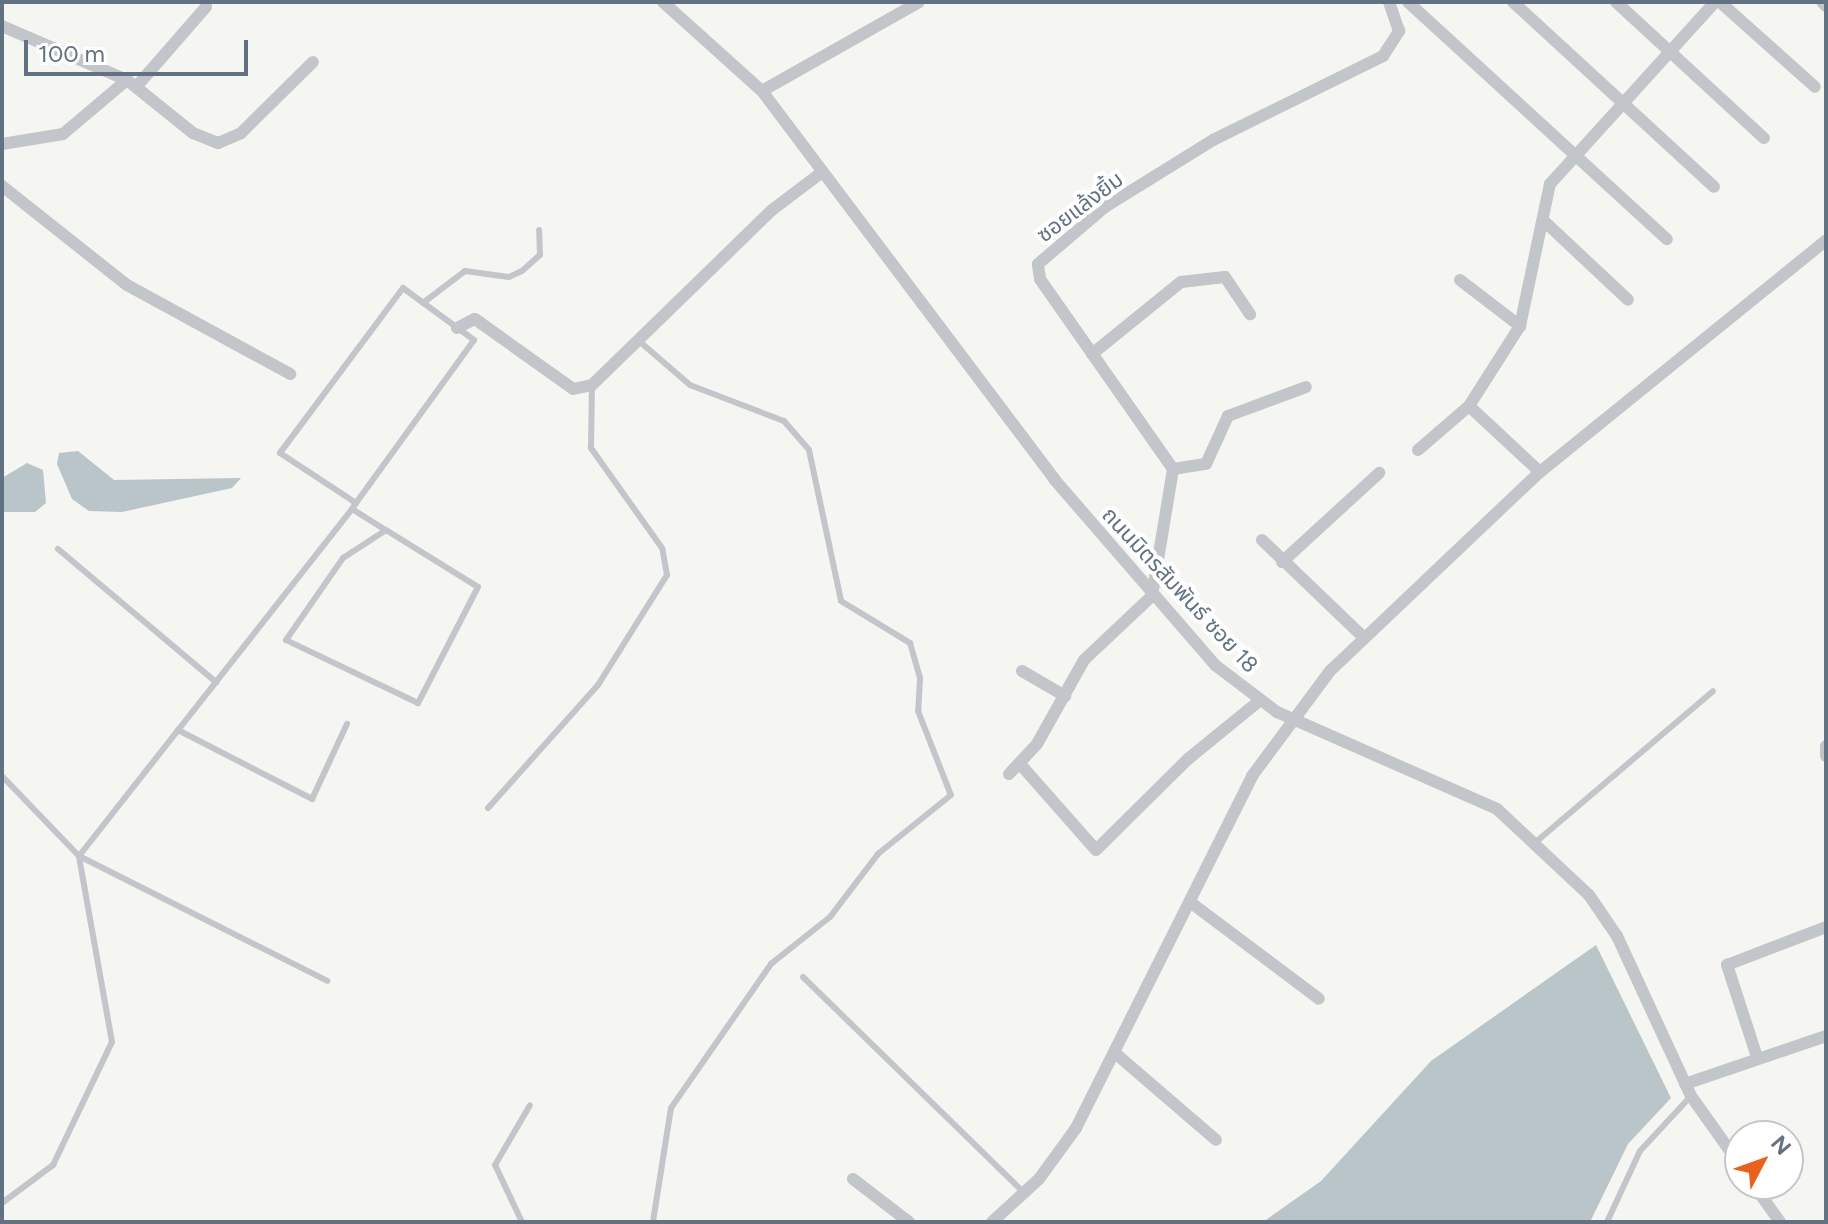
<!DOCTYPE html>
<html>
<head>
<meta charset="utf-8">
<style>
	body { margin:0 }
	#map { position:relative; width:1828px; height:1224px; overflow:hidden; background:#f5f5f1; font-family:Figtree,"Noto Sans Thai",sans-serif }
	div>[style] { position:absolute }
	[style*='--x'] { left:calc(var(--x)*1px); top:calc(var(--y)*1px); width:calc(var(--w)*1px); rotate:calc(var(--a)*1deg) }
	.water>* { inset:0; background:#bac5ca }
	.lane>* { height:6px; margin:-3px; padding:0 3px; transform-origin:3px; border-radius:3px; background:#c2c5c9 }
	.street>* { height:12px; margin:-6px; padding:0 6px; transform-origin:6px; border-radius:6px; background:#c2c5c9 }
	span { translate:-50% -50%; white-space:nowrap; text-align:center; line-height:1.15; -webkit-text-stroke:8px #fff; paint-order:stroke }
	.street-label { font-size:22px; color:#637283 }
	.frame { position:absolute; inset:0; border:4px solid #637283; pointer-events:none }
	.north { position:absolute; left:1724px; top:1120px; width:80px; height:80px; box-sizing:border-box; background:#fff; border:2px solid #c1c7cd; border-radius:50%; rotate:49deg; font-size:22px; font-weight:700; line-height:32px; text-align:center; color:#637283 }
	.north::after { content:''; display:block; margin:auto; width:28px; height:36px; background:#e8611f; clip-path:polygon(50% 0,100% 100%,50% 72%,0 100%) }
	.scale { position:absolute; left:24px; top:40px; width:224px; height:36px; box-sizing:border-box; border:4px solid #637283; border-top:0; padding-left:10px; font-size:24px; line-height:28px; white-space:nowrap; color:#637283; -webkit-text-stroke:6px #fff; paint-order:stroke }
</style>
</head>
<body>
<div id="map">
	<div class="water">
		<i style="clip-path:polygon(78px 451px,114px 480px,241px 478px,232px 488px,122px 512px,89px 511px,72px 499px,57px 464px,59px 453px)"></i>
		<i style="clip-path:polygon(27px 463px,43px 470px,46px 503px,35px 512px,2px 512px,2px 478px)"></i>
		<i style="clip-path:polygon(1596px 945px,1671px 1098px,1628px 1144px,1590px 1222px,1263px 1222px,1321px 1181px,1431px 1061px)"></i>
	</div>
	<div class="lane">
		<i style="--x:423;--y:303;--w:53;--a:-37.3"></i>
		<i style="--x:465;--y:271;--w:44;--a:7.8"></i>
		<i style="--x:509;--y:277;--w:14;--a:-25"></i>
		<i style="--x:522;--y:271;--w:24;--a:-42"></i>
		<i style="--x:540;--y:255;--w:25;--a:-92"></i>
		<i style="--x:639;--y:341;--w:67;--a:40.8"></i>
		<i style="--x:690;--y:385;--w:101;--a:21"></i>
		<i style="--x:784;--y:421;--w:38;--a:49"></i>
		<i style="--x:809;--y:450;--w:154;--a:78"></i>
		<i style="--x:841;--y:601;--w:81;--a:31.3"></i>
		<i style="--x:910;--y:643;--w:36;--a:74"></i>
		<i style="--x:920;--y:678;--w:33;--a:93"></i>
		<i style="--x:918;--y:711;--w:90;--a:68.6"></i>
		<i style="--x:951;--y:795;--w:94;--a:141.1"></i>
		<i style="--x:878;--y:854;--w:79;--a:127.3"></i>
		<i style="--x:830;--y:917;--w:75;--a:141.5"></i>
		<i style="--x:771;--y:964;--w:175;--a:124.8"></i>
		<i style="--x:671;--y:1108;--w:115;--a:99"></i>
		<i style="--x:352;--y:509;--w:40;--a:32"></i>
		<i style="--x:386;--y:530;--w:108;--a:31.8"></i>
		<i style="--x:478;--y:587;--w:131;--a:117.3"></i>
		<i style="--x:418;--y:703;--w:146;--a:-154.5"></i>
		<i style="--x:286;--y:640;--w:100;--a:-55.2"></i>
		<i style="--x:343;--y:558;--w:51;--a:-33.1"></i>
		<i style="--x:58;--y:549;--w:207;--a:40.1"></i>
		<i style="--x:178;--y:730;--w:151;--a:27.2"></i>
		<i style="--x:312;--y:799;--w:83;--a:-65"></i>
		<i style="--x:2;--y:776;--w:111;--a:46.1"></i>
		<i style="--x:79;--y:856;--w:442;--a:-51.8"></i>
		<i style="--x:352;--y:509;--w:7;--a:-56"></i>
		<i style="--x:356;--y:503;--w:201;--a:-54.1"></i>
		<i style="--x:474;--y:340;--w:88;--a:-143.8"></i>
		<i style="--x:403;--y:288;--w:206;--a:126.7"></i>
		<i style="--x:280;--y:453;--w:91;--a:33.3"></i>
		<i style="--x:488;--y:808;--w:165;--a:-48.2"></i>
		<i style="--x:598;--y:685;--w:130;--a:-57.9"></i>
		<i style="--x:667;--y:575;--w:27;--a:-100"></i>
		<i style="--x:662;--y:548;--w:123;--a:-125.4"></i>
		<i style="--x:591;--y:448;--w:63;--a:-89.1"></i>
		<i style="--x:1537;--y:841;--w:231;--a:-40.4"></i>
		<i style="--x:79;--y:856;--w:278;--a:26.7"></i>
		<i style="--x:803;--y:977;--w:309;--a:44.3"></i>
		<i style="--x:2;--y:1203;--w:64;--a:-36.7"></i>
		<i style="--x:53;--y:1165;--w:136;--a:-64.4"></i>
		<i style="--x:112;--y:1042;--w:189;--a:-100.1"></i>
		<i style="--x:522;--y:1222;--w:63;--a:-115.3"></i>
		<i style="--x:495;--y:1165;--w:69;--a:-59.7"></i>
		<i style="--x:1607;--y:1222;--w:78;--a:-65.1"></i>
		<i style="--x:1640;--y:1151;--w:75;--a:-47.2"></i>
	</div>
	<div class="street">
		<i style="--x:663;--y:2;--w:133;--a:42"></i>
		<i style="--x:762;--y:91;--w:486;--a:53"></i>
		<i style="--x:1054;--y:479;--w:246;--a:49.1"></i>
		<i style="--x:1215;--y:665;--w:78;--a:37.2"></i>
		<i style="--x:1277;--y:712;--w:240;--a:23.8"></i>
		<i style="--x:1497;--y:809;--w:126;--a:43.1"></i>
		<i style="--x:1589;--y:895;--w:50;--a:55.7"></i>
		<i style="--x:1617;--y:936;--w:176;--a:65.2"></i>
		<i style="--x:1691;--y:1096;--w:85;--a:54.6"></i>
		<i style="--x:1408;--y:2;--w:351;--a:42.5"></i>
		<i style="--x:1513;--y:2;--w:273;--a:42.6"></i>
		<i style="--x:1616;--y:2;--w:201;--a:42.6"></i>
		<i style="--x:1720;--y:2;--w:127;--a:41.8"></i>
		<i style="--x:1822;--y:2;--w:6;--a:45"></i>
		<i style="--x:2;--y:26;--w:136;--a:23.4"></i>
		<i style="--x:127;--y:80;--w:85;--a:38.8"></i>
		<i style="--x:193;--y:133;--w:27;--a:22"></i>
		<i style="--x:218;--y:143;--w:25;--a:-23"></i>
		<i style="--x:241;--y:133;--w:101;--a:-44.6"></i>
		<i style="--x:137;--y:86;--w:105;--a:-48.9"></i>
		<i style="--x:762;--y:91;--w:180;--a:-29.5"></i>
		<i style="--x:2;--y:144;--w:62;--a:-9.3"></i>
		<i style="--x:63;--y:134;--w:84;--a:-40.2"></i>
		<i style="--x:2;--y:186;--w:159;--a:38.4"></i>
		<i style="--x:127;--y:285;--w:186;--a:28.6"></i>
		<i style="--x:1544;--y:221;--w:115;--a:43.2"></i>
		<i style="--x:1460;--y:280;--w:76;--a:37.5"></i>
		<i style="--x:457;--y:328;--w:20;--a:-27"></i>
		<i style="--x:475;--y:319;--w:120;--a:35.5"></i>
		<i style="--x:573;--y:389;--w:19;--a:-12"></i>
		<i style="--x:592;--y:385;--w:251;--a:-44.2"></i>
		<i style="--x:772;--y:210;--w:63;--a:-37.2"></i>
		<i style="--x:1092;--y:354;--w:114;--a:-39"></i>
		<i style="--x:1181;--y:282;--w:44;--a:-6.5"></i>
		<i style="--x:1225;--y:277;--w:45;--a:56"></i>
		<i style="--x:1469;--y:406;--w:97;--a:42.9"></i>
		<i style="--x:1418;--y:450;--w:67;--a:-40.8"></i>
		<i style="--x:1469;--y:406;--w:95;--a:-57.5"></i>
		<i style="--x:1520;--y:326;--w:145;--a:-78.1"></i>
		<i style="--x:1550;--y:184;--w:246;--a:-47.8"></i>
		<i style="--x:1173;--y:469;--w:33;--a:-9"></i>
		<i style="--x:1206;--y:464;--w:53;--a:-65.4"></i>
		<i style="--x:1228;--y:416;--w:83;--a:-20.4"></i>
		<i style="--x:1262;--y:540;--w:140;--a:43.8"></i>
		<i style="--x:1282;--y:562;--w:132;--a:-42.5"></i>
		<i style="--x:1022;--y:671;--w:50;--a:30.2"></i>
		<i style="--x:1826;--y:746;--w:10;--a:90"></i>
		<i style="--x:1021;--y:765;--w:113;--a:48.6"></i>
		<i style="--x:1096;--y:850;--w:129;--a:-44.7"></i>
		<i style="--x:1188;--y:759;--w:90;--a:-39.2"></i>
		<i style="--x:1009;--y:774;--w:41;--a:-47"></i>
		<i style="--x:1037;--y:744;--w:96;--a:-60.8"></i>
		<i style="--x:1084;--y:660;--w:93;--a:-43.3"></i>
		<i style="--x:1152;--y:596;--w:129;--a:-80.6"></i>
		<i style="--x:1173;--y:469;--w:232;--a:-125"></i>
		<i style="--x:1040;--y:279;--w:15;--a:-98"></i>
		<i style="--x:1038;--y:264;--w:88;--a:-40.4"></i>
		<i style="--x:1105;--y:207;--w:127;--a:-31.8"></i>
		<i style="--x:1213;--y:140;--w:190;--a:-26.3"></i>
		<i style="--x:1383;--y:56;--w:30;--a:-57"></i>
		<i style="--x:1399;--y:31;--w:31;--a:-109"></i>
		<i style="--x:1190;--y:902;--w:161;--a:36.9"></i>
		<i style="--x:1115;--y:1053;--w:133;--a:40.7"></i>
		<i style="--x:1756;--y:1054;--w:94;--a:-108"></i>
		<i style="--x:1727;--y:965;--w:106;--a:-21"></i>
		<i style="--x:1685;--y:1084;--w:149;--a:-18.8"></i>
		<i style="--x:853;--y:1179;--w:71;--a:37.5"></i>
		<i style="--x:1753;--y:1184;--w:47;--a:54.6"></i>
		<i style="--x:992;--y:1222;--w:64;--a:-42.5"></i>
		<i style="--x:1039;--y:1179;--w:63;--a:-54"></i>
		<i style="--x:1076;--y:1128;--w:394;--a:-63.4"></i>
		<i style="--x:1252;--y:776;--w:131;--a:-53.4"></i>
		<i style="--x:1330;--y:671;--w:289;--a:-43.5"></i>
		<i style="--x:1540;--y:472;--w:368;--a:-39"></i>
	</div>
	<div class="street-label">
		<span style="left:1080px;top:207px;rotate:-37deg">ซอยแล้งยิ้ม</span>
		<span style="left:1180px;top:590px;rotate:47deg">ถนนมิตรสัมพันธ์ ซอย 18</span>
	</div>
	<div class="frame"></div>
	<div class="north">N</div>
	<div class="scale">100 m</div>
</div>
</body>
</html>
